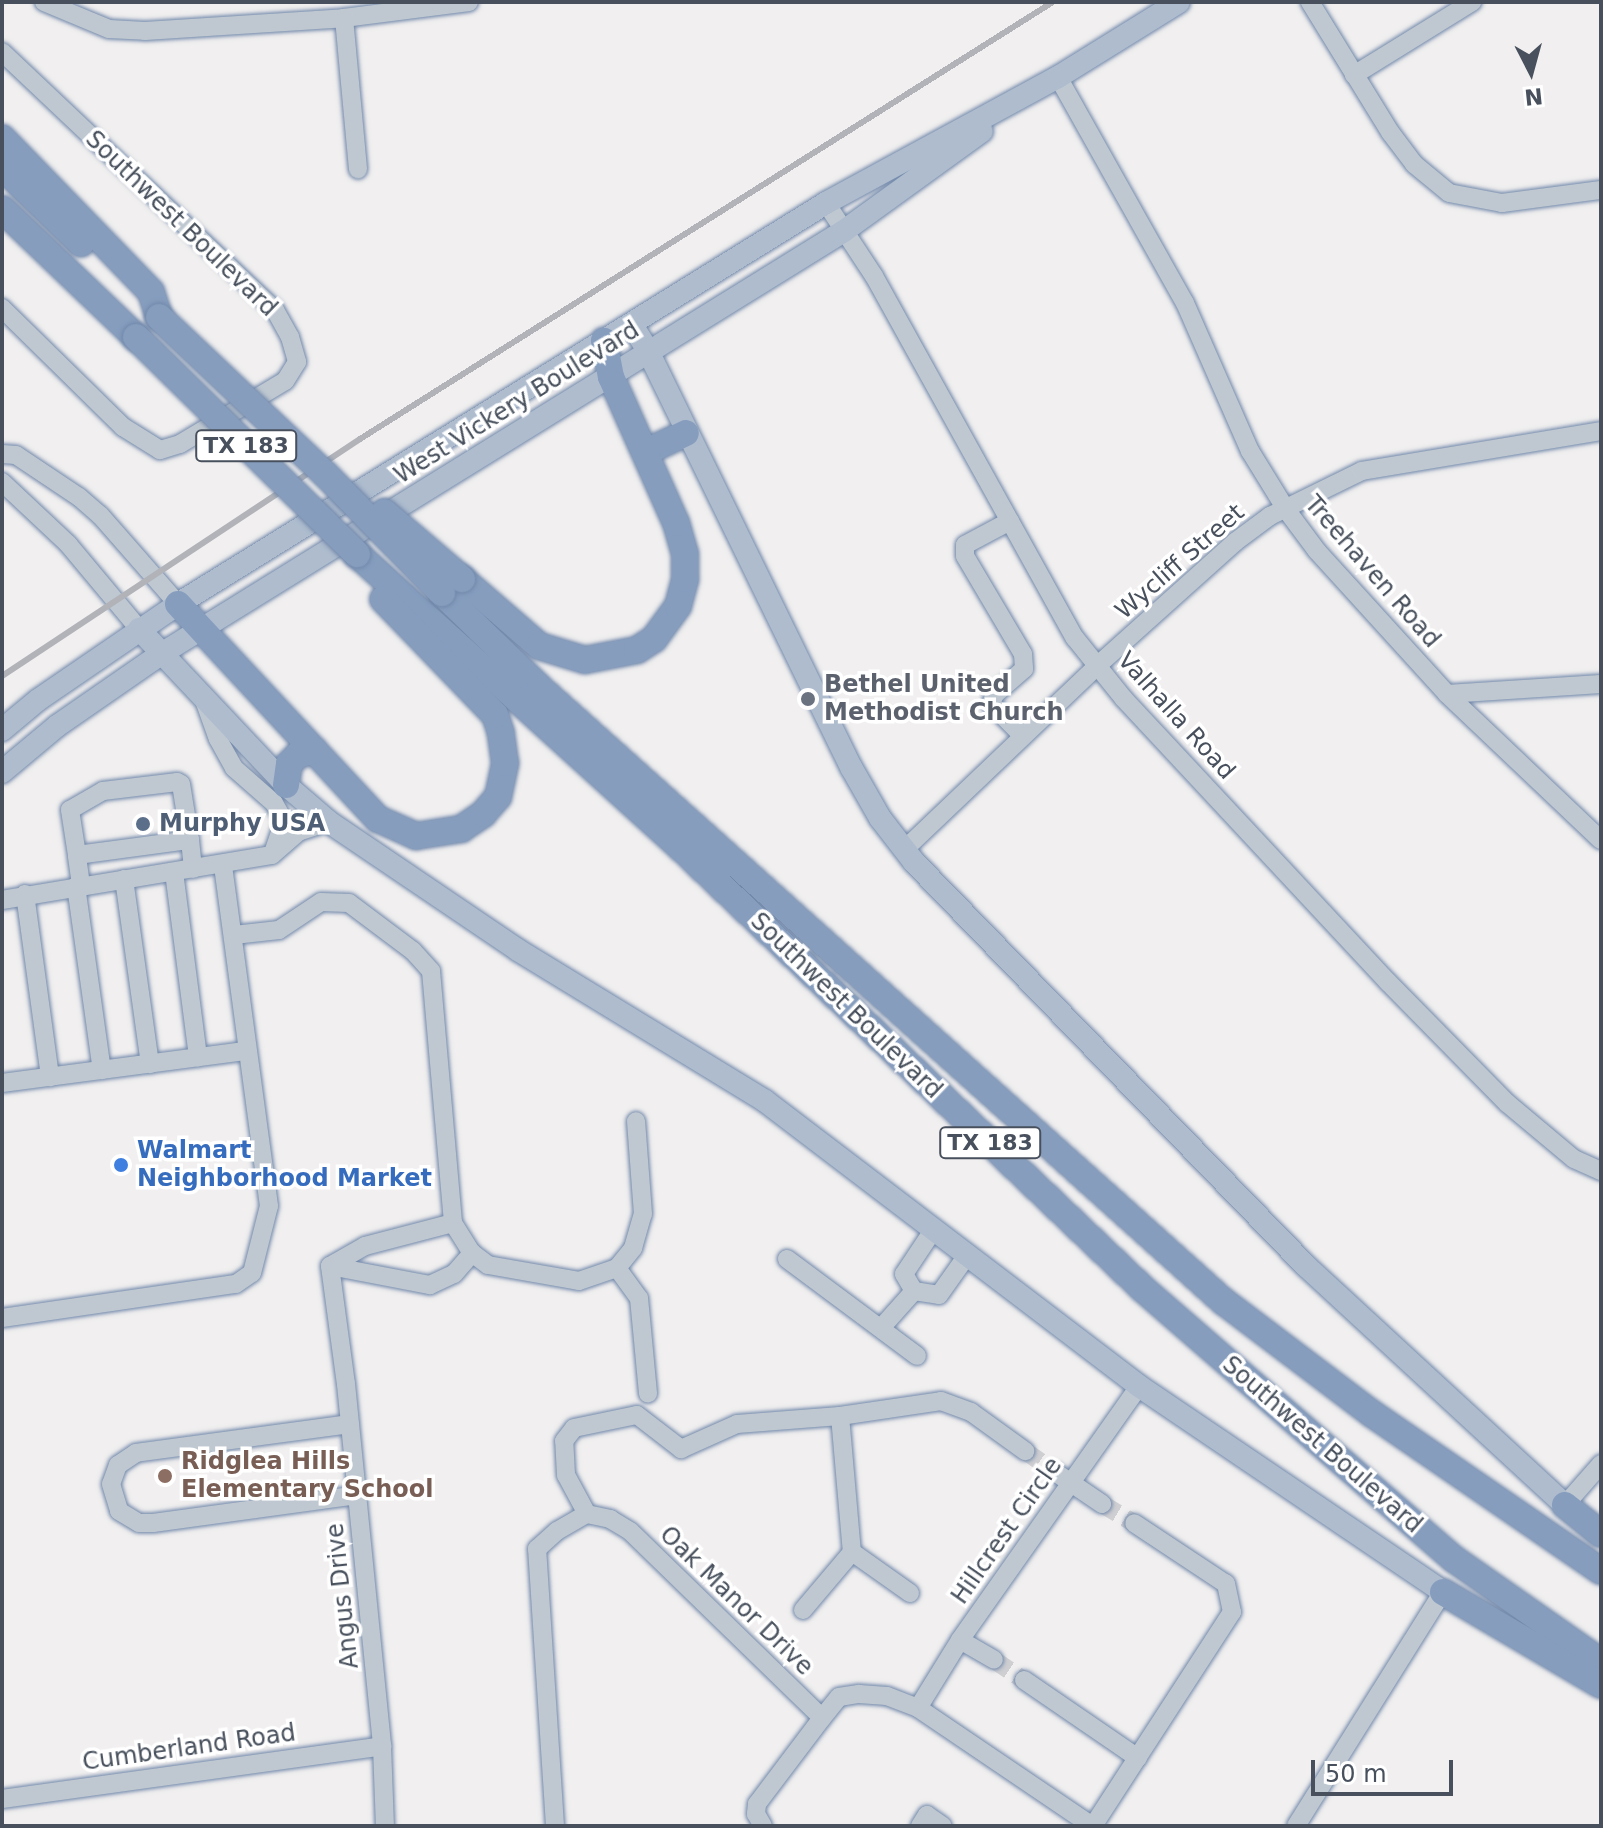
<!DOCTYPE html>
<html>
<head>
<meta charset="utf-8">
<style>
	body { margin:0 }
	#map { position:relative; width:1603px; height:1828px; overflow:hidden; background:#f1efef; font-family:"DejaVu Sans",sans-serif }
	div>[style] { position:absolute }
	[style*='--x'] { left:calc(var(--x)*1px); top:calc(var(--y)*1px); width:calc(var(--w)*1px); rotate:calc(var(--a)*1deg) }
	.minor-tunnel>* { height:18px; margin-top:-9px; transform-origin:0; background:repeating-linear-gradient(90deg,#cfcfd2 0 18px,transparent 0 27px) }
	.roads { filter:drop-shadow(0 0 2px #7188aa) drop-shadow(0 0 2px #7188aa) }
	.minor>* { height:18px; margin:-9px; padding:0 9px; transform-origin:9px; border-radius:9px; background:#bfc8d1 }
	.major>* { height:22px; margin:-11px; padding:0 11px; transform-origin:11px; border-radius:11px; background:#aebcce }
	.highway>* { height:26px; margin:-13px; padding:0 13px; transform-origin:13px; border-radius:13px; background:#869dbe }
	.rail>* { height:6px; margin:-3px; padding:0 3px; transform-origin:3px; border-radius:3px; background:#b1b3b9 }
	.bridges { filter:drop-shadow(0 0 2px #7188aa) drop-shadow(0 0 2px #7188aa) }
	.highway-bridge>* { height:26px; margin:-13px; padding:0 13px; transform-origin:13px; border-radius:13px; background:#869dbe }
	.dots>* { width:22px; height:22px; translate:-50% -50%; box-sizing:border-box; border:4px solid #fff; border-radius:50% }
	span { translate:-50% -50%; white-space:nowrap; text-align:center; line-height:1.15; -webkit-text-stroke:7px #fff; paint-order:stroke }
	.shield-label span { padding:2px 6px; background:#fff; border:2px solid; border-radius:6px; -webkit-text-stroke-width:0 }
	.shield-label { font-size:22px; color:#47505c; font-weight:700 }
	.street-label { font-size:24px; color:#47505c }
	.worship-label { font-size:24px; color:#5b616d; font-weight:700 }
	.left { translate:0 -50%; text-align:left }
	.service-label { font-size:24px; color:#4e5e75; font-weight:700 }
	.shop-label { font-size:24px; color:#366cbe; font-weight:700 }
	.education-label { font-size:24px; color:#785e54; font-weight:700 }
	.frame { position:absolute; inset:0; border:4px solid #47505c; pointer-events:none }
	.north { position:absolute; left:1491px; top:32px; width:80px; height:80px; -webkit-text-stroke:6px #fff; paint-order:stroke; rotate:174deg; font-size:22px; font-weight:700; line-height:32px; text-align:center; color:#47505c }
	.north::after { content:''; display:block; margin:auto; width:28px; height:36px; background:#47505c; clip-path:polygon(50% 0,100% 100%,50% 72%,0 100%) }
	.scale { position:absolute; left:1311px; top:1760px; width:142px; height:36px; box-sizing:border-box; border:4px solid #47505c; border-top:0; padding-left:10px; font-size:24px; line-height:28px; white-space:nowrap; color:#47505c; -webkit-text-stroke:6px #fff; paint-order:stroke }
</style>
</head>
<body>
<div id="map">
	<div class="minor-tunnel">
		<i style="--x:1025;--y:1451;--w:37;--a:35"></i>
		<i style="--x:1102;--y:1504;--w:37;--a:31"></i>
		<i style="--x:994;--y:1660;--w:36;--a:34"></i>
	</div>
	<div class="roads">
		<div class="minor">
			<i style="--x:44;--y:2;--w:70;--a:22.6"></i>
			<i style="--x:109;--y:29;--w:36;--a:3"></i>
			<i style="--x:145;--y:31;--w:199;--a:-3.7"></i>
			<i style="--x:344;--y:18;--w:126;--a:-7.3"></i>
			<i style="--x:1310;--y:2;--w:153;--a:58.4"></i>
			<i style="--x:1390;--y:132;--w:40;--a:53"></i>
			<i style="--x:1414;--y:164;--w:45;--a:39.6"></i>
			<i style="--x:1449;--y:193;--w:54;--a:10.7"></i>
			<i style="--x:1502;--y:203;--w:100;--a:-7.5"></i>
			<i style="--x:344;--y:18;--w:152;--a:84.7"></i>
			<i style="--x:2;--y:52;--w:376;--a:43.4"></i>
			<i style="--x:275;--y:310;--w:31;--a:61"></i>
			<i style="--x:290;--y:337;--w:26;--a:74"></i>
			<i style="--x:297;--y:362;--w:22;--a:122"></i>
			<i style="--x:285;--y:381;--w:122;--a:149"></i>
			<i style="--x:180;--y:444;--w:21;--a:163"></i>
			<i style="--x:160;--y:450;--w:44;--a:-148.1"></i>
			<i style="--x:123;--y:427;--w:170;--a:-135.5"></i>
			<i style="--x:1354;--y:75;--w:139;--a:-31.7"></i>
			<i style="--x:1058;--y:77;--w:259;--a:60.7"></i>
			<i style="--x:1185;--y:303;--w:162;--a:66.3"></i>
			<i style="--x:1250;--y:451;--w:67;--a:58.4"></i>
			<i style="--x:1285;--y:508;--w:54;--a:53.3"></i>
			<i style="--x:1317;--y:551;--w:193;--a:47.7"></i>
			<i style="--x:1447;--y:694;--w:212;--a:43.5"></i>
			<i style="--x:826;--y:203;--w:87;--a:56.7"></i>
			<i style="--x:874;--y:276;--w:414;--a:61"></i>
			<i style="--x:1075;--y:638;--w:78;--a:51.2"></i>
			<i style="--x:1124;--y:699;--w:387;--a:47"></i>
			<i style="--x:1388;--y:982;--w:170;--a:45.5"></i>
			<i style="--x:1507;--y:1103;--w:87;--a:39.9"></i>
			<i style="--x:1574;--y:1159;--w:30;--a:24"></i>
			<i style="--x:2;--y:454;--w:14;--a:4"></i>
			<i style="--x:16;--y:455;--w:76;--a:33.7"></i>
			<i style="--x:79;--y:497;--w:28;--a:41"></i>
			<i style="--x:100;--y:515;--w:118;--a:48.8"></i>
			<i style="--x:2;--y:482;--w:91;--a:43.2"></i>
			<i style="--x:68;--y:544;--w:111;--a:50.1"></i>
			<i style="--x:1010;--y:521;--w:51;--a:151.9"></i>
			<i style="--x:965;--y:545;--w:11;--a:90"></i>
			<i style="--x:965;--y:556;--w:114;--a:59.4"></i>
			<i style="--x:1023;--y:654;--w:15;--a:86"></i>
			<i style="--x:1024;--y:669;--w:38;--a:139"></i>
			<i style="--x:995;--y:694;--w:11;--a:112"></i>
			<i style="--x:991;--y:704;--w:45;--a:45"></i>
			<i style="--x:1447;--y:694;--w:154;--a:-3.7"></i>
			<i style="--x:204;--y:700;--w:41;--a:70.3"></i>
			<i style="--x:218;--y:739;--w:33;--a:61"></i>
			<i style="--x:234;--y:768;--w:53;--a:41.2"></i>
			<i style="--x:274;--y:803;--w:21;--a:61"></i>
			<i style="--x:284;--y:821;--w:34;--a:109"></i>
			<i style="--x:905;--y:849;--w:265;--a:-43.6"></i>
			<i style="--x:1097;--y:666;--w:186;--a:-41.9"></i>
			<i style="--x:1235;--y:542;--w:44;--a:-36.6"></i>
			<i style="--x:1270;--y:516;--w:102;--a:-26.1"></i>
			<i style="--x:1362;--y:471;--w:242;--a:-9.5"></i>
			<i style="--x:77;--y:855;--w:46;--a:-98.8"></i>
			<i style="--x:70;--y:810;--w:38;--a:-30"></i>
			<i style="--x:103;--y:791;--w:75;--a:-6.9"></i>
			<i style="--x:177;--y:782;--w:4;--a:27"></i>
			<i style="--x:181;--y:784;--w:57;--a:80.9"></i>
			<i style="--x:174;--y:872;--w:187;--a:82.6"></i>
			<i style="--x:124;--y:879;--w:187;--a:82"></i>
			<i style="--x:81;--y:885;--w:30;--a:-98"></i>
			<i style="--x:77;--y:855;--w:114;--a:-7.6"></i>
			<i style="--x:190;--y:840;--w:29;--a:84"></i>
			<i style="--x:76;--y:886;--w:186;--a:82"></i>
			<i style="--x:25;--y:894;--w:185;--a:82.2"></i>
			<i style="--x:2;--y:900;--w:274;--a:-9.5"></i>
			<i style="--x:272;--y:855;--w:35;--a:-41"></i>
			<i style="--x:298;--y:832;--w:33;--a:-18"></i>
			<i style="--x:234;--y:935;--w:45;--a:-6.3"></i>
			<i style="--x:279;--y:930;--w:50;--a:-33.7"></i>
			<i style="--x:321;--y:902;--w:28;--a:2"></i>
			<i style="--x:349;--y:903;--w:80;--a:36.9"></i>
			<i style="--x:413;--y:951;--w:27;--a:48"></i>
			<i style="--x:431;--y:971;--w:253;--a:85"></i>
			<i style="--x:453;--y:1223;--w:36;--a:58"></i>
			<i style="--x:472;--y:1253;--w:20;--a:37"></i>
			<i style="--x:488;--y:1265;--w:92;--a:10"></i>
			<i style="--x:579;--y:1281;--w:40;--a:-18.9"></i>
			<i style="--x:2;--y:1083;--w:245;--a:-7.5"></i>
			<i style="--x:453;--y:1223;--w:91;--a:165.4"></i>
			<i style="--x:365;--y:1246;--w:40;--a:150.3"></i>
			<i style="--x:330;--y:1266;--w:102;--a:10.8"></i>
			<i style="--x:430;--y:1285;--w:26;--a:-25"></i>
			<i style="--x:454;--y:1274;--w:28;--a:-49"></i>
			<i style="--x:934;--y:1229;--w:54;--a:123.7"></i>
			<i style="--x:904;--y:1274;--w:20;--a:60"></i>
			<i style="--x:914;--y:1291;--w:25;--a:9"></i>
			<i style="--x:939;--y:1295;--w:50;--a:-54.7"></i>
			<i style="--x:787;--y:1259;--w:162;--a:36.7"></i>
			<i style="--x:330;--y:1266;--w:119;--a:82.3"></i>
			<i style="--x:346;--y:1384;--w:364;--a:84.3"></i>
			<i style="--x:382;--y:1746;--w:80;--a:87.9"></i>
			<i style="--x:617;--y:1268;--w:26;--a:-51"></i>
			<i style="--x:633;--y:1248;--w:35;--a:-74"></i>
			<i style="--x:643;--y:1214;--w:93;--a:-94.3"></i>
			<i style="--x:617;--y:1268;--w:37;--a:54"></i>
			<i style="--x:639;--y:1298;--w:96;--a:84.6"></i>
			<i style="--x:2;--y:1318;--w:236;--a:-8.3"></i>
			<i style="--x:236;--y:1284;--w:19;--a:-35"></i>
			<i style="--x:252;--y:1273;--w:69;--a:-75.8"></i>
			<i style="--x:269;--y:1206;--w:344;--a:-97.7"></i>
			<i style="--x:881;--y:1328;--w:50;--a:-48.3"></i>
			<i style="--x:840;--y:1416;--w:102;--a:-8.4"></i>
			<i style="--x:941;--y:1401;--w:32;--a:20"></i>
			<i style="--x:971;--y:1412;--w:67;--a:35.8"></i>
			<i style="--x:350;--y:1424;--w:216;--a:172.3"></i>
			<i style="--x:136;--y:1453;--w:22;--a:146"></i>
			<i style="--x:118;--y:1465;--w:20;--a:110"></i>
			<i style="--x:111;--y:1484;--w:28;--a:73"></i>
			<i style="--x:119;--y:1511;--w:23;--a:31"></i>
			<i style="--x:139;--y:1523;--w:14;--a:0"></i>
			<i style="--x:153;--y:1523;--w:206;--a:-7.8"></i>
			<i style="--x:1055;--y:1472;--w:57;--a:34.2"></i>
			<i style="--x:1565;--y:1505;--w:55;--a:-48.7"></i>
			<i style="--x:587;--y:1514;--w:44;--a:-118.3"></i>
			<i style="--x:566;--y:1475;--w:34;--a:-93"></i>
			<i style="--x:564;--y:1441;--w:16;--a:-52"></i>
			<i style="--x:574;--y:1428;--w:64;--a:-11.7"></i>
			<i style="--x:637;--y:1415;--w:56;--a:37.7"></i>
			<i style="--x:681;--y:1449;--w:61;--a:-24.1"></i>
			<i style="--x:737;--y:1424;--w:103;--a:-4.4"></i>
			<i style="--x:840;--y:1416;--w:137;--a:85"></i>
			<i style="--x:852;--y:1552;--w:71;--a:35.3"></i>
			<i style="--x:803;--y:1610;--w:76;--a:-49.8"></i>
			<i style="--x:960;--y:1640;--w:39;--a:30"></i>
			<i style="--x:1024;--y:1680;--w:138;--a:34.4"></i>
			<i style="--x:918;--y:1708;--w:80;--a:-58.3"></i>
			<i style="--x:960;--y:1640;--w:311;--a:-54.8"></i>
			<i style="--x:822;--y:1718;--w:27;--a:-51"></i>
			<i style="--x:839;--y:1697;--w:20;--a:-9"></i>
			<i style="--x:859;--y:1694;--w:28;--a:4"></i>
			<i style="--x:887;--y:1696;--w:33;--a:21"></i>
			<i style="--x:918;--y:1708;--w:210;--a:34.1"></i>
			<i style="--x:2;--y:1799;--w:384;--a:-7.9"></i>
			<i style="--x:555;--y:1826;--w:278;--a:-93.7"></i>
			<i style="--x:537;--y:1549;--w:27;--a:-42"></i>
			<i style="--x:557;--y:1531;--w:34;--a:-30"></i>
			<i style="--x:587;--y:1514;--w:24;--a:12"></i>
			<i style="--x:610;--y:1519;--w:23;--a:31"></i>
			<i style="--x:630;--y:1531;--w:268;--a:44.2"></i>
			<i style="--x:822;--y:1718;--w:108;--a:127.1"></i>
			<i style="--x:757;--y:1804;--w:10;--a:96"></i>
			<i style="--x:756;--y:1814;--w:14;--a:60"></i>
			<i style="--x:920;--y:1826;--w:13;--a:-58"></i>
			<i style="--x:927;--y:1815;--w:19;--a:35"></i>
			<i style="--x:1093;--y:1826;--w:255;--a:-57"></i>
			<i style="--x:1232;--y:1612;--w:29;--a:-102"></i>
			<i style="--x:1226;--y:1584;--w:110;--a:-146.5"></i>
			<i style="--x:1296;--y:1826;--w:276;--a:-57.9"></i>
		</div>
		<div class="major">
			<i style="--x:632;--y:325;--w:31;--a:58"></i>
			<i style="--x:648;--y:351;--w:463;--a:64"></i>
			<i style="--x:851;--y:767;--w:59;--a:60.4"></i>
			<i style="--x:880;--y:818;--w:56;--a:52.3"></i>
			<i style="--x:914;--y:862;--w:563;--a:45.86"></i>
			<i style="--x:1306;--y:1266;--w:352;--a:42.7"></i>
			<i style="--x:139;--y:629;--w:214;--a:46.7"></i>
			<i style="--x:286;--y:785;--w:57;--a:40.7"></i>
			<i style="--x:329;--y:822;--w:228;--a:34.1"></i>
			<i style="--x:518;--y:950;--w:289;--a:31.4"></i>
			<i style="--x:765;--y:1101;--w:470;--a:37.3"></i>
			<i style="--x:1139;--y:1386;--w:367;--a:34.1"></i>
			<i style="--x:2;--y:730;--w:47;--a:-39.8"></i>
			<i style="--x:38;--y:700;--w:170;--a:-34.4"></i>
			<i style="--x:178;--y:604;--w:762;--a:-31.75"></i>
			<i style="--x:826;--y:203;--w:264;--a:-28.5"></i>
			<i style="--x:1058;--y:77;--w:142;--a:-31.8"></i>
			<i style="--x:2;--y:772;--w:72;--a:-39.9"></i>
			<i style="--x:57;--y:726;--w:126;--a:-34.7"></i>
			<i style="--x:161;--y:654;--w:803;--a:-31.77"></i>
			<i style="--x:844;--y:231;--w:170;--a:-35.9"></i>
		</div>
		<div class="highway">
			<i style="--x:2;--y:138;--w:214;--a:45.9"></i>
			<i style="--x:151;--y:292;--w:26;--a:72"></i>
			<i style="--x:2;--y:167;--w:110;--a:43.9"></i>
			<i style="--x:2;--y:209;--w:185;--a:43.7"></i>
			<i style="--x:646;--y:452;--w:44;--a:-25.4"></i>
			<i style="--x:357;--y:554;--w:429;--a:42.2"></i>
			<i style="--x:675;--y:842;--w:646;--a:43.68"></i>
			<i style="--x:1142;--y:1288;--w:413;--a:41"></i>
			<i style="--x:1454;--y:1559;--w:179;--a:35"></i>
			<i style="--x:462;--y:579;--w:102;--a:41"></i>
			<i style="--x:539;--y:646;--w:48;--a:16.9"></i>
			<i style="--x:585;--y:660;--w:53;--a:-10.9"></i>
			<i style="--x:637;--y:650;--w:20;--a:-33"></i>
			<i style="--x:654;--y:639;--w:41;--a:-54"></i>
			<i style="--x:678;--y:606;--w:28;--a:-75"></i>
			<i style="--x:685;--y:579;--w:25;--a:-90"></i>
			<i style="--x:685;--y:554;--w:32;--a:-106"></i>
			<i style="--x:676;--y:523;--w:160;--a:-114"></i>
			<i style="--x:611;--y:377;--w:37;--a:-101"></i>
			<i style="--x:442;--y:593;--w:136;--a:44.1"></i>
			<i style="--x:540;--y:688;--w:918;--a:41.91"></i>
			<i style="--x:1223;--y:1301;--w:186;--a:37.1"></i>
			<i style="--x:1371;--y:1413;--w:279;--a:34.5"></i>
			<i style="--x:178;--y:604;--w:294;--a:47.1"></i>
			<i style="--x:378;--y:819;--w:42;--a:24.1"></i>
			<i style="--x:416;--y:836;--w:46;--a:-8.8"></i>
			<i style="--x:461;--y:829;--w:27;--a:-34"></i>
			<i style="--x:483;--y:814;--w:23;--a:-49"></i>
			<i style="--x:498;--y:797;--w:35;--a:-78"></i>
			<i style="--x:505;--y:763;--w:30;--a:-98"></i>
			<i style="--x:501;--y:733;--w:19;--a:-108"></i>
			<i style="--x:495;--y:715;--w:161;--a:-134"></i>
			<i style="--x:286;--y:785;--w:21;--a:-82"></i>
			<i style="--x:289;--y:764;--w:13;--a:-45"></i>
			<i style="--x:298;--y:755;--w:17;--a:-17"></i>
			<i style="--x:1565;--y:1505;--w:46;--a:38.9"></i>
			<i style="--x:1443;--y:1592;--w:183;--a:30.5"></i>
		</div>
	</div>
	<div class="rail">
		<i style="--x:2;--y:676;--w:429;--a:-33.5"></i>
		<i style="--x:360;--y:439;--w:819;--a:-32.24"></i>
	</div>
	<div class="bridges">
		<div class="highway-bridge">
			<i style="--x:159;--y:317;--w:228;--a:43.4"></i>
			<i style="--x:325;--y:474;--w:167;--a:45.5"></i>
			<i style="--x:136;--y:337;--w:310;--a:44.5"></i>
			<i style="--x:384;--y:512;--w:103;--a:40.7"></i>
		</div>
	</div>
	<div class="dots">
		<i style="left:808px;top:699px;background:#6b7280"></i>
		<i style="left:143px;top:824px;background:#5c6f8a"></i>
		<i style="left:121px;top:1165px;background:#3f7fe0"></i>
		<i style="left:165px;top:1476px;background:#8d6e63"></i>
	</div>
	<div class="shield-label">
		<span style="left:246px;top:446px">TX 183</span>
		<span style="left:990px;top:1143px">TX 183</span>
	</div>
	<div class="street-label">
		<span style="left:181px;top:224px;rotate:44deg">Southwest Boulevard</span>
		<span style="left:517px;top:403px;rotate:-32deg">West Vickery Boulevard</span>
		<span style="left:1180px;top:562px;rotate:-41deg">Wycliff Street</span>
		<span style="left:1372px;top:572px;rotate:49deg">Treehaven Road</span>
		<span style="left:1176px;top:716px;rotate:48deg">Valhalla Road</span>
		<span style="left:846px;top:1006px;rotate:44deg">Southwest Boulevard</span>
		<span style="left:1322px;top:1445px;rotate:41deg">Southwest Boulevard</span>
		<span style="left:1007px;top:1531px;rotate:-55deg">Hillcrest Circle</span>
		<span style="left:343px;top:1596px;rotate:-96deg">Angus Drive</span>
		<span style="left:736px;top:1601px;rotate:44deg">Oak Manor Drive</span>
		<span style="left:189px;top:1748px;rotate:-8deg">Cumberland Road</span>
	</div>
	<div class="worship-label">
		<span class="left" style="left:824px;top:699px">Bethel United<br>Methodist Church</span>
	</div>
	<div class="service-label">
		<span class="left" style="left:159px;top:824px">Murphy USA</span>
	</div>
	<div class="shop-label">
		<span class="left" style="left:137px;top:1165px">Walmart<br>Neighborhood Market</span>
	</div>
	<div class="education-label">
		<span class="left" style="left:181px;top:1476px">Ridglea Hills<br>Elementary School</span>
	</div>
	<div class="frame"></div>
	<div class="north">N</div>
	<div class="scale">50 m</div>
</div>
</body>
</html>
